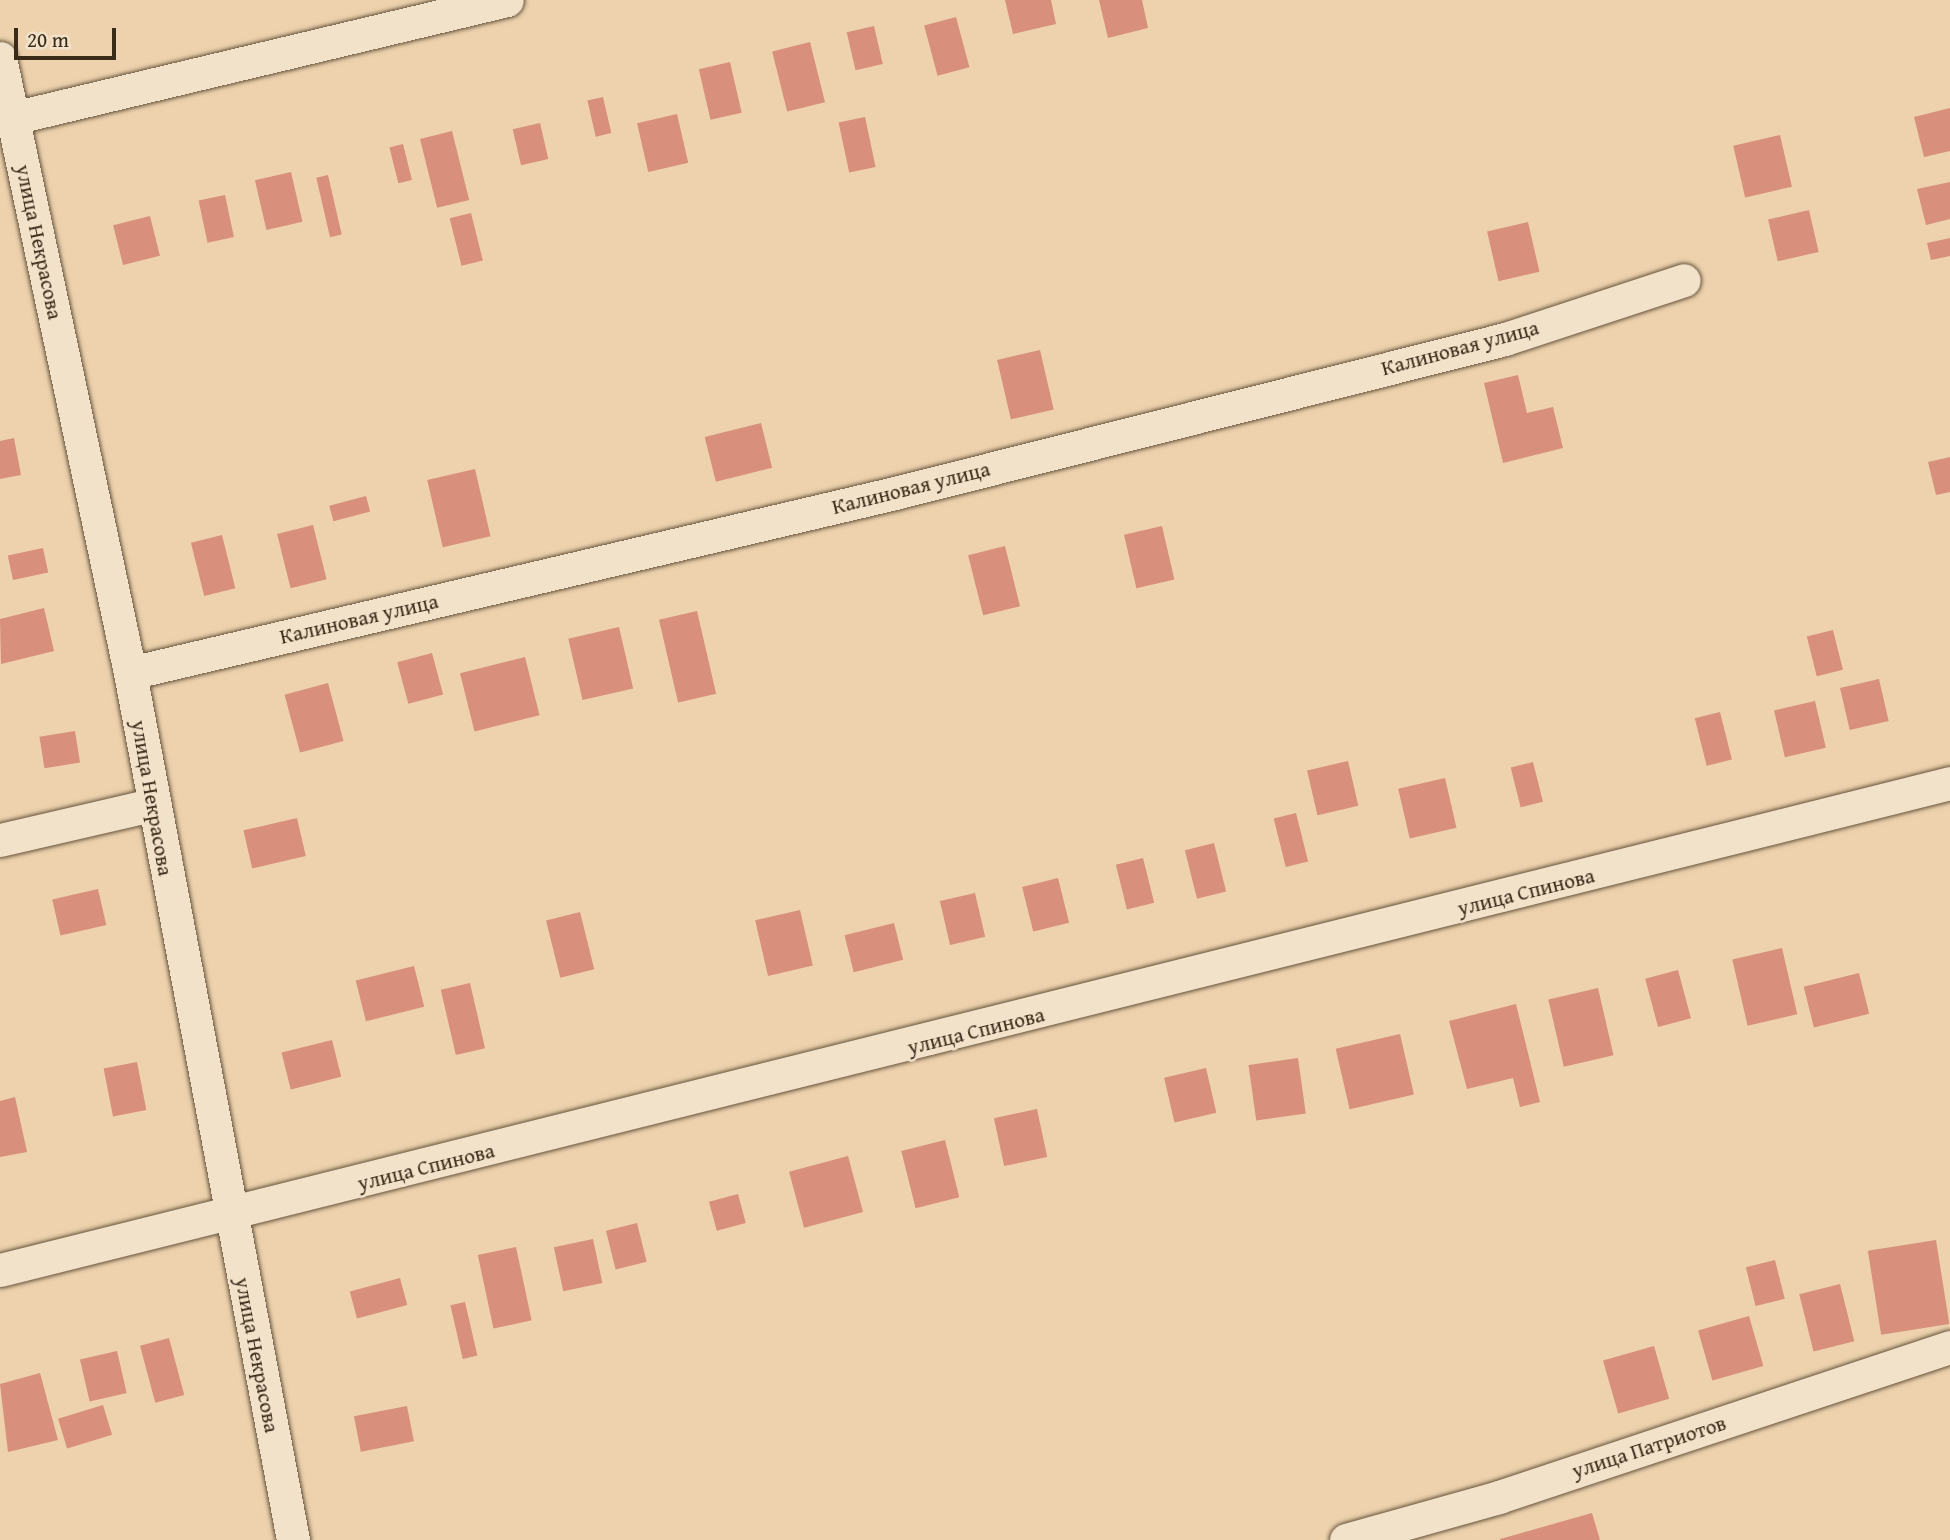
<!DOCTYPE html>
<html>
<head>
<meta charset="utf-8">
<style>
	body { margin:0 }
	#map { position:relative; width:1950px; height:1540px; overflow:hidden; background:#edd2ad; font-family:"Gentium Book Plus",serif }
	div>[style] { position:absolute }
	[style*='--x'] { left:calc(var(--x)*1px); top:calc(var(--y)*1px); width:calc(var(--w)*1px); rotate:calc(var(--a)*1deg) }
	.building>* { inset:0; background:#d88f7b; transform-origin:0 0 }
	.roads { filter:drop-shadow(0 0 2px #67543d) drop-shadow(0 0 2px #67543d) }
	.minor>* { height:33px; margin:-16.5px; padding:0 16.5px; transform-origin:16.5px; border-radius:16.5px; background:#f3e2ca }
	span { translate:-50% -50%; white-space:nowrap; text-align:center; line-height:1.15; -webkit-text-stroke:5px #f3e2ca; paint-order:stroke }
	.street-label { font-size:21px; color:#3a2a18 }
	.scale { position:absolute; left:14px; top:28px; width:102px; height:32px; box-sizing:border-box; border:4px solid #3a2a18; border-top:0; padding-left:9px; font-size:21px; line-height:24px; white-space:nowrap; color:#3a2a18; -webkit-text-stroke:5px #f3e2ca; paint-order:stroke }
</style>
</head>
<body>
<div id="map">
	<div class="building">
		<i style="clip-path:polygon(1005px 0,1051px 0,1056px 24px,1013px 34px)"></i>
		<i style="clip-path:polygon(1099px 0,1142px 0,1148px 28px,1108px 38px)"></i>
		<i style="left:956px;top:17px;width:52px;height:33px;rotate:75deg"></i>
		<i style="left:874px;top:26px;width:39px;height:28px;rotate:77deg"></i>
		<i style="left:810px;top:42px;width:62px;height:39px;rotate:76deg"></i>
		<i style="left:730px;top:62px;width:52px;height:32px;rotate:77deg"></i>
		<i style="left:603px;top:97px;width:37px;height:16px;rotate:77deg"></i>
		<i style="clip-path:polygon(1950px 108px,1950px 151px,1924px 157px,1914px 117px)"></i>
		<i style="left:677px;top:114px;width:50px;height:41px;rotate:77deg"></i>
		<i style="left:865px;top:117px;width:51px;height:27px;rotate:78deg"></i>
		<i style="left:540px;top:123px;width:37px;height:28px;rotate:77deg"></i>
		<i style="left:452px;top:131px;width:71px;height:33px;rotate:76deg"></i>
		<i style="left:1780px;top:135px;width:53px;height:48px;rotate:77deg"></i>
		<i style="left:403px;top:144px;width:37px;height:14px;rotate:76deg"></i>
		<i style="left:291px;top:172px;width:51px;height:37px;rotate:77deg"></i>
		<i style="left:328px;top:175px;width:61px;height:12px;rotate:77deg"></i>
		<i style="clip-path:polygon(1950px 182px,1950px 219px,1926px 225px,1917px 189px)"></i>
		<i style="left:225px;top:195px;width:43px;height:27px;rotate:78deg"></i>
		<i style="left:1809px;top:210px;width:43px;height:42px;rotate:77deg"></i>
		<i style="left:471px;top:213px;width:49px;height:22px;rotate:76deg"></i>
		<i style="left:150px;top:216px;width:41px;height:38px;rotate:76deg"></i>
		<i style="left:1528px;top:222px;width:51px;height:42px;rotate:77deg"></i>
		<i style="clip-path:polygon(1950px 238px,1950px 256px,1931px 260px,1927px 243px)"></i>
		<i style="left:1040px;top:350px;width:61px;height:44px;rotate:77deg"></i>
		<i style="clip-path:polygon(1518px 375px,1527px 413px,1553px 407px,1563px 448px,1503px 463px,1484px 383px)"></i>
		<i style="left:761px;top:423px;width:46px;height:58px;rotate:76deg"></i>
		<i style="clip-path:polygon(14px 438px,21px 475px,0 479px,0 441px)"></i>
		<i style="clip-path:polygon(1950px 457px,1950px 492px,1936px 495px,1928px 462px)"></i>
		<i style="left:475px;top:469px;width:69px;height:49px;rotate:77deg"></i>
		<i style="left:366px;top:496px;width:16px;height:38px;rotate:75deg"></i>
		<i style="left:313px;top:525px;width:56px;height:37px;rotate:76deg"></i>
		<i style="left:1162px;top:526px;width:55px;height:39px;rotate:77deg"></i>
		<i style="left:222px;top:535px;width:55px;height:32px;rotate:76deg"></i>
		<i style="left:1005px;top:546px;width:62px;height:38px;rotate:76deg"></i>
		<i style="left:43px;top:548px;width:25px;height:36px;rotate:78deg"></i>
		<i style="clip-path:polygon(44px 608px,54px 651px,1px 664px,0 619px)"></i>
		<i style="left:697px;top:611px;width:85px;height:39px;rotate:77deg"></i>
		<i style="left:619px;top:627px;width:63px;height:52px;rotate:77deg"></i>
		<i style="left:1833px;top:630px;width:41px;height:27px;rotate:76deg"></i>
		<i style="left:432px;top:653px;width:43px;height:36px;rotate:75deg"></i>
		<i style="left:525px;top:657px;width:60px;height:67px;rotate:76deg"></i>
		<i style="left:1879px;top:679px;width:43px;height:40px;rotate:77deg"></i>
		<i style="left:328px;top:683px;width:60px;height:45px;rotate:75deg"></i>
		<i style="left:1815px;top:701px;width:48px;height:42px;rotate:77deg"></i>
		<i style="left:1720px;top:712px;width:49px;height:26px;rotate:76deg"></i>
		<i style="left:75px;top:731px;width:32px;height:36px;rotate:81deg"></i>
		<i style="left:1348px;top:761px;width:46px;height:42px;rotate:77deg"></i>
		<i style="left:1533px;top:762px;width:41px;height:23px;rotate:76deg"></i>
		<i style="left:1445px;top:778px;width:51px;height:48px;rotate:77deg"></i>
		<i style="left:1296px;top:813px;width:50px;height:23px;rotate:76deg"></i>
		<i style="left:297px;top:818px;width:39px;height:55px;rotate:77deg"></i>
		<i style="left:1214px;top:843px;width:50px;height:30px;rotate:76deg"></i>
		<i style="left:1143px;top:858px;width:46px;height:28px;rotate:76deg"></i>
		<i style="left:1058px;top:878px;width:46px;height:37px;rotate:76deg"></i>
		<i style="left:98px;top:889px;width:37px;height:47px;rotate:77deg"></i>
		<i style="left:975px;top:893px;width:45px;height:36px;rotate:77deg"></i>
		<i style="left:800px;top:910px;width:57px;height:46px;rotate:77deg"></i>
		<i style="left:580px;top:912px;width:59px;height:35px;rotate:76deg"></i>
		<i style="left:894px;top:923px;width:38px;height:51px;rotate:76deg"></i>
		<i style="left:1782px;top:948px;width:68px;height:51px;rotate:77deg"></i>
		<i style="left:414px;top:966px;width:42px;height:60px;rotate:76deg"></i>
		<i style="left:1678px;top:970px;width:50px;height:34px;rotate:75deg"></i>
		<i style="left:1859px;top:973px;width:42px;height:57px;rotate:76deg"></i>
		<i style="left:470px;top:983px;width:67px;height:30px;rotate:77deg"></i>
		<i style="left:1598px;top:988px;width:69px;height:51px;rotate:77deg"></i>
		<i style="clip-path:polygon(1516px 1004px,1540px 1102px,1520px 1107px,1513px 1078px,1467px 1089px,1449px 1021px)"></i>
		<i style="left:1400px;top:1034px;width:62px;height:66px;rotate:77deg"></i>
		<i style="left:332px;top:1040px;width:38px;height:52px;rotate:76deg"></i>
		<i style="left:1298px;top:1058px;width:56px;height:50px;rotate:82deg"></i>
		<i style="left:137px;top:1062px;width:49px;height:34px;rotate:79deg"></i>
		<i style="left:1206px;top:1068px;width:46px;height:43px;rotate:77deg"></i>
		<i style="clip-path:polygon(15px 1097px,27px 1152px,0 1157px,0 1101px)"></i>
		<i style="left:1037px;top:1109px;width:49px;height:44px;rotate:78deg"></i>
		<i style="left:945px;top:1140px;width:59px;height:45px;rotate:76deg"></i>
		<i style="left:848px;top:1156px;width:58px;height:61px;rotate:75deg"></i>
		<i style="left:738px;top:1194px;width:30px;height:30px;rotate:75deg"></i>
		<i style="left:637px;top:1223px;width:40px;height:32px;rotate:76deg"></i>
		<i style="left:593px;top:1239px;width:45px;height:40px;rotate:78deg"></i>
		<i style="left:1936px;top:1240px;width:85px;height:69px;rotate:81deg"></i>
		<i style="left:516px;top:1247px;width:75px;height:39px;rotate:78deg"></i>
		<i style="left:1775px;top:1260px;width:40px;height:30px;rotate:76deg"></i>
		<i style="left:400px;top:1278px;width:28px;height:52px;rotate:75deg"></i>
		<i style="left:1840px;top:1284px;width:59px;height:42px;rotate:76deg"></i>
		<i style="left:465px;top:1302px;width:55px;height:15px;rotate:77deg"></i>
		<i style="left:1749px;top:1316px;width:52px;height:53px;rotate:74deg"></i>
		<i style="left:169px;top:1338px;width:59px;height:30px;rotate:75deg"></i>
		<i style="left:1654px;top:1346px;width:55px;height:53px;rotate:74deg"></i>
		<i style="left:117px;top:1351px;width:43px;height:38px;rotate:77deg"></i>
		<i style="clip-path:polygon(40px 1373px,58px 1440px,8px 1452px,0 1384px)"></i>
		<i style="left:103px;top:1405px;width:31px;height:47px;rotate:73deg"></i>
		<i style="left:407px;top:1406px;width:36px;height:54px;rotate:79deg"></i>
		<i style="clip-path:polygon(1592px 1513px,1600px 1540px,1500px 1540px,1500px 1539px)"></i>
	</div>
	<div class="roads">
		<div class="minor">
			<i style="--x:0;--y:58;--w:629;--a:78.06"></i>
			<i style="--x:130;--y:673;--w:882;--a:79.35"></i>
			<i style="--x:0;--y:121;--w:521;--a:-13.42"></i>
			<i style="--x:130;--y:673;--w:786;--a:-13.24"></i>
			<i style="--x:895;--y:493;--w:629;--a:-14.17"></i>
			<i style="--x:1505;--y:339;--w:188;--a:-18.2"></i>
			<i style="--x:0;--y:840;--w:156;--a:-13"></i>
			<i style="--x:0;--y:1270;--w:2010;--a:-14.02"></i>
			<i style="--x:1346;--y:1540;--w:159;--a:-15.7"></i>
			<i style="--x:1499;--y:1497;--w:475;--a:-18.4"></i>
		</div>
	</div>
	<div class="street-label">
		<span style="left:39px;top:242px;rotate:78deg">улица Некрасова</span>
		<span style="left:1460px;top:348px;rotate:-15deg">Калиновая улица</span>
		<span style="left:911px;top:488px;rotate:-14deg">Калиновая улица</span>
		<span style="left:359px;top:619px;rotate:-13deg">Калиновая улица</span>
		<span style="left:152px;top:798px;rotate:80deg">улица Некрасова</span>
		<span style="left:1526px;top:892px;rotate:-14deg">улица Спинова</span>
		<span style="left:976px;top:1031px;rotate:-14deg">улица Спинова</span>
		<span style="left:426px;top:1167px;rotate:-14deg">улица Спинова</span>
		<span style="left:257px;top:1355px;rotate:79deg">улица Некрасова</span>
		<span style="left:1649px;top:1447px;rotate:-18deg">улица Патриотов</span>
	</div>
	<div class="scale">20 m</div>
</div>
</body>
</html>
